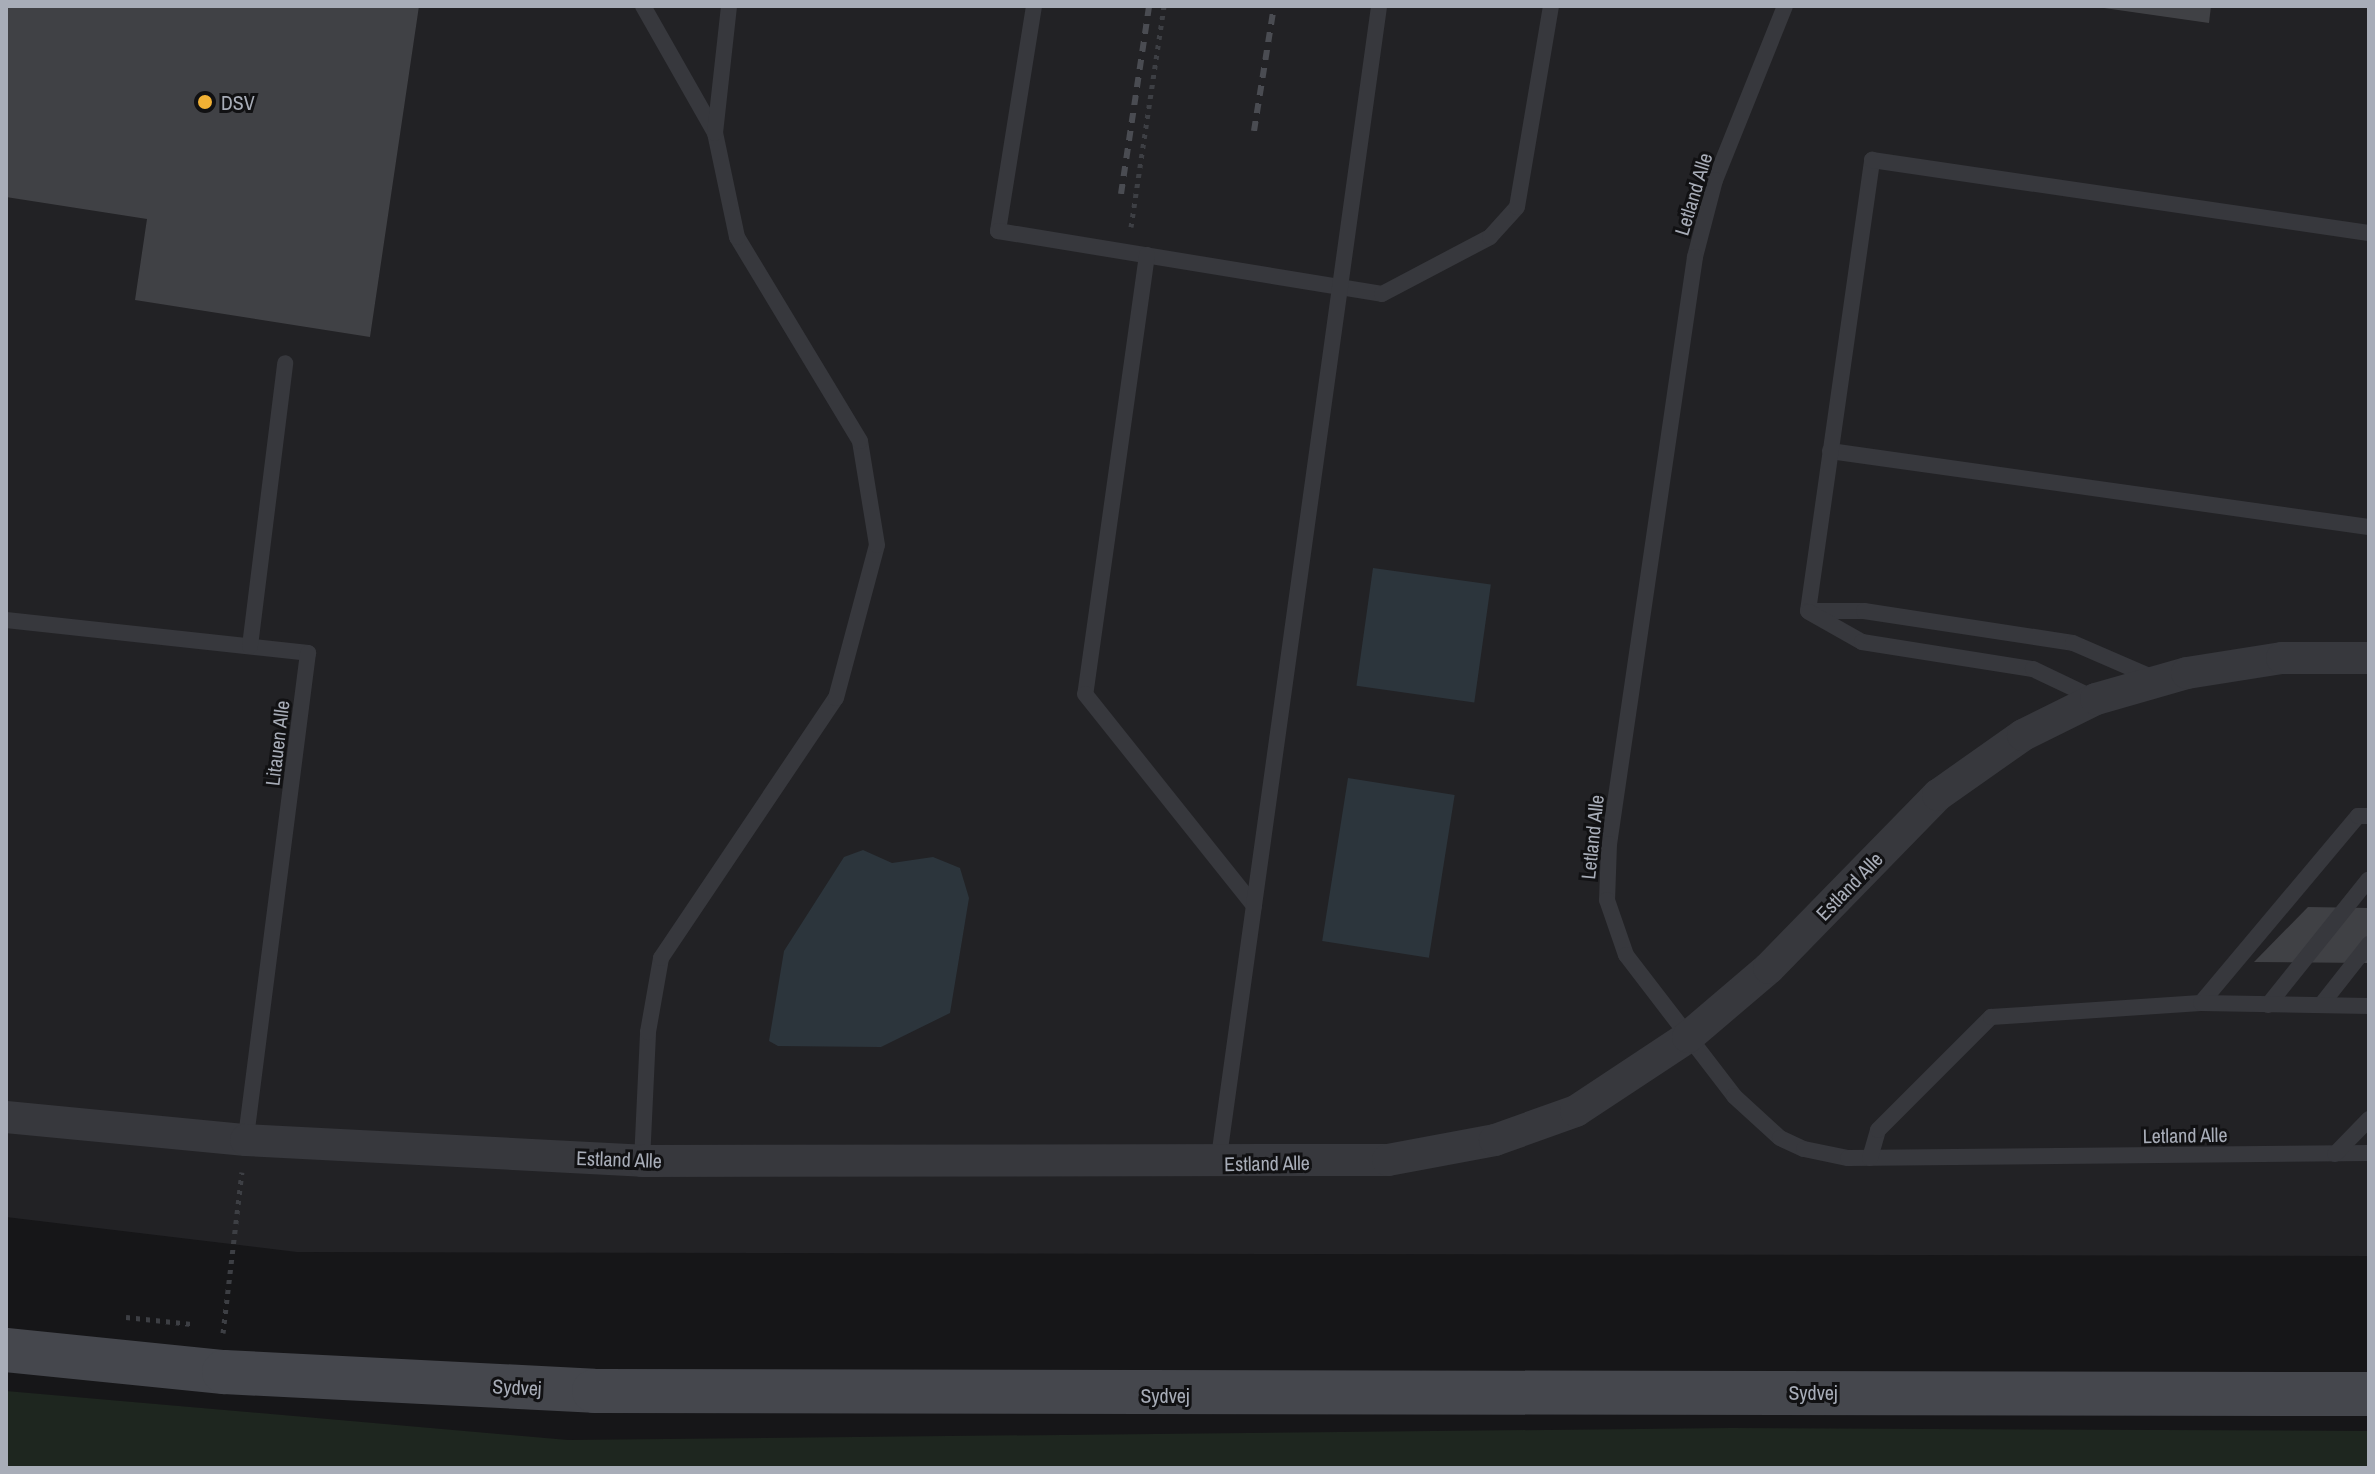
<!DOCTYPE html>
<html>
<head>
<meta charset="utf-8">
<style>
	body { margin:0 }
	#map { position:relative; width:2375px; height:1474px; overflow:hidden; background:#161618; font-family:"Archivo Narrow",sans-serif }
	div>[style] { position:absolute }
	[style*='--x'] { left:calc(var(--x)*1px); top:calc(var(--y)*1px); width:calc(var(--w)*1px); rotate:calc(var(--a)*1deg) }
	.built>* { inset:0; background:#222225 }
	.green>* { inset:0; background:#1e261f }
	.water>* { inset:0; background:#2c353c; transform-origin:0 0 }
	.building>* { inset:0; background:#404145 }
	.path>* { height:5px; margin-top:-2.5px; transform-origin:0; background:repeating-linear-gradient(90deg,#3d3f44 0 4px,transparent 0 10px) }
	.lane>* { height:16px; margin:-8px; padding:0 8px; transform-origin:8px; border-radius:8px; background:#37383d }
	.street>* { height:32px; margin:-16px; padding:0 16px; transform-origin:16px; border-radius:16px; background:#37383d }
	.secondary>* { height:44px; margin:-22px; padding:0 22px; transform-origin:22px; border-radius:22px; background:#45474d }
	.rail>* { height:6px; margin-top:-3px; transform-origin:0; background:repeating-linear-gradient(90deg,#4a4c52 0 10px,transparent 0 18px) }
	.dots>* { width:22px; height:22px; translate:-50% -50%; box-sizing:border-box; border:4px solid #111113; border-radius:50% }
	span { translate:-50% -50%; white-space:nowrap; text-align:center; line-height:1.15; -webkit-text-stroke:6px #111113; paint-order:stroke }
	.poi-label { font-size:20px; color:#a8adb8 }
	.left { translate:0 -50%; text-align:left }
	.street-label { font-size:20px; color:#a8adb8 }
	.frame { position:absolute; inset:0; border:8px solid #a8adb8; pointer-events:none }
</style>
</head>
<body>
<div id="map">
	<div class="built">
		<i style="clip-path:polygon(6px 6px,2369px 6px,2369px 1256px,297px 1252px,6px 1217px)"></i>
	</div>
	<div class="green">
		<i style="clip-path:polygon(6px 1391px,568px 1440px,1731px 1428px,2369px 1431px,2369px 1468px,6px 1468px)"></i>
	</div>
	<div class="water">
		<i style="left:1373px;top:568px;width:119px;height:119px;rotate:8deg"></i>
		<i style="left:1348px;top:778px;width:108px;height:165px;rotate:9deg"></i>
		<i style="clip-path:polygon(863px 850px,892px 863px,933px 857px,960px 868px,969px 898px,950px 1013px,881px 1047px,778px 1046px,769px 1041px,784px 951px,844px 857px)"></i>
	</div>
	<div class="building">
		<i style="clip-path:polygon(6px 6px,419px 6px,370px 337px,135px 300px,147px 219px,6px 197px)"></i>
		<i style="clip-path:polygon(2090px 6px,2211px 6px,2209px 23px)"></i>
		<i style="clip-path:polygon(2308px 907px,2369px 908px,2369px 963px,2254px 962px)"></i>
	</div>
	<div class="path">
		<i style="--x:1131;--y:227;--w:223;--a:-81.5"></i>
		<i style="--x:126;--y:1317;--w:66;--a:6.1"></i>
		<i style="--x:223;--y:1333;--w:162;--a:-83.3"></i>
	</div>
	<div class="lane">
		<i style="--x:643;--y:6;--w:146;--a:60.4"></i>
		<i style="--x:1034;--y:6;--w:228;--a:99.1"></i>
		<i style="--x:998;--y:231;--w:389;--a:9.3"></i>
		<i style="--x:1382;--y:294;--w:122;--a:-27.8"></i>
		<i style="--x:1490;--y:237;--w:40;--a:-48"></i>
		<i style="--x:1517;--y:207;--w:204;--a:-80.4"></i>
		<i style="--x:1785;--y:6;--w:188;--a:111.9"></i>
		<i style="--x:1715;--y:180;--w:80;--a:104.6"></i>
		<i style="--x:1695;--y:257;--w:593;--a:98.33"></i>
		<i style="--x:1609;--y:844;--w:56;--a:92"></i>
		<i style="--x:1607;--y:900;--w:58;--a:70.9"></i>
		<i style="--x:1626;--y:955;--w:178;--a:52.5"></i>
		<i style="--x:1734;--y:1096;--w:62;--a:42.4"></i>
		<i style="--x:1780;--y:1138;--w:26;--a:25"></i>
		<i style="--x:1804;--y:1149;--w:45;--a:11.6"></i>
		<i style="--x:1848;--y:1158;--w:521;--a:-0.55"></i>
		<i style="--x:1147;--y:255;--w:443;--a:98"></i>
		<i style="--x:1085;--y:694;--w:271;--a:51.4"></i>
		<i style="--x:1830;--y:451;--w:544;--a:8.03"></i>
		<i style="--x:1808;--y:611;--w:456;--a:-81.9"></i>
		<i style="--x:1872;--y:160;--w:502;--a:8.36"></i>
		<i style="--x:1808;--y:611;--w:56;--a:0"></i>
		<i style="--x:1864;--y:611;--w:211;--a:8.7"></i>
		<i style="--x:2073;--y:643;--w:90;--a:23.4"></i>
		<i style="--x:1809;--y:612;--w:61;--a:29.5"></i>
		<i style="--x:1862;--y:642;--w:173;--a:9"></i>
		<i style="--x:2033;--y:669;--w:70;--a:25.5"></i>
		<i style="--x:6;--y:620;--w:304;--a:6.2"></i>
		<i style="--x:308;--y:653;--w:491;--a:97.3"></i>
		<i style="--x:250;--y:646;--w:285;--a:-82.9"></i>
		<i style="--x:2201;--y:1003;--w:244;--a:-50"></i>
		<i style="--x:2358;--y:816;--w:11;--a:0"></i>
		<i style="--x:2268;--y:1005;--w:161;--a:-51.3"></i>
		<i style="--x:2321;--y:1005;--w:78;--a:-51.8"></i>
		<i style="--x:2335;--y:1154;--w:49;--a:-45.8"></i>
		<i style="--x:1870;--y:1158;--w:29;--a:-74"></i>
		<i style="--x:1878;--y:1130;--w:160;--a:-45"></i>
		<i style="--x:1991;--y:1017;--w:210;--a:-3.8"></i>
		<i style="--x:2201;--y:1003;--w:168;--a:1"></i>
		<i style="--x:642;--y:1161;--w:129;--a:-87.3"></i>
		<i style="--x:648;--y:1032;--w:75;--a:-80"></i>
		<i style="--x:661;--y:958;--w:313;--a:-56.1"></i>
		<i style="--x:836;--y:698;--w:158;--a:-75"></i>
		<i style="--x:877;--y:545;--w:105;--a:-99.3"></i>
		<i style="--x:860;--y:441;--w:238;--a:-121.1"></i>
		<i style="--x:737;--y:237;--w:106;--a:-101.9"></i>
		<i style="--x:715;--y:133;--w:128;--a:-83.7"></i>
		<i style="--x:1218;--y:1164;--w:1169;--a:-82.08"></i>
	</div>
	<div class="street">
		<i style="--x:6;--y:1117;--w:241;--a:5.5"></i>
		<i style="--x:246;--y:1140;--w:397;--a:3"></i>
		<i style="--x:642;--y:1161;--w:746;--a:-0.08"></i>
		<i style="--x:1388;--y:1160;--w:109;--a:-10.6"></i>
		<i style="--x:1495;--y:1140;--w:86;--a:-19.7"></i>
		<i style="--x:1576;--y:1111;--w:134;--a:-33.5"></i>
		<i style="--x:1688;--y:1037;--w:106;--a:-40.4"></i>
		<i style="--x:1769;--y:968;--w:242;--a:-45.7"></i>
		<i style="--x:1938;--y:795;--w:104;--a:-35.2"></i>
		<i style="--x:2023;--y:735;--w:81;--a:-26.3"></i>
		<i style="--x:2096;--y:699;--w:95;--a:-15.9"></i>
		<i style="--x:2187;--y:673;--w:96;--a:-9"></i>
		<i style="--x:2282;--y:658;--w:87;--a:0"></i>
	</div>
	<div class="secondary">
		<i style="--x:6;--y:1350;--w:219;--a:5.8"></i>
		<i style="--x:224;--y:1372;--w:370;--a:2.9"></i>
		<i style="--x:594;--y:1391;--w:1775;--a:0.1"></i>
	</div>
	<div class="rail">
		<i style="--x:1254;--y:131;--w:127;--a:-80.9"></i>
		<i style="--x:1121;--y:194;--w:190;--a:-81.5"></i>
	</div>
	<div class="dots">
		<i style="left:205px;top:102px;background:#f2b134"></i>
	</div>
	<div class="poi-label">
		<span class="left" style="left:221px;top:102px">DSV</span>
	</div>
	<div class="street-label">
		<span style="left:1693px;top:194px;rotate:-73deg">Letland Alle</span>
		<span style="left:277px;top:743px;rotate:-83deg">Litauen Alle</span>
		<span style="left:1592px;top:837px;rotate:-84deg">Letland Alle</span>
		<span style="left:1849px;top:886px;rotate:-46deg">Estland Alle</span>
		<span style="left:2185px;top:1135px;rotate:-1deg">Letland Alle</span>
		<span style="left:619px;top:1159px;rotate:2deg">Estland Alle</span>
		<span style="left:1267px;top:1163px;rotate:-1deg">Estland Alle</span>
		<span style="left:517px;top:1387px;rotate:3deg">Sydvej</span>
		<span style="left:1813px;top:1392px">Sydvej</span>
		<span style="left:1165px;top:1395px">Sydvej</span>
	</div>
	<div class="frame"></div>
</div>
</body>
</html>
